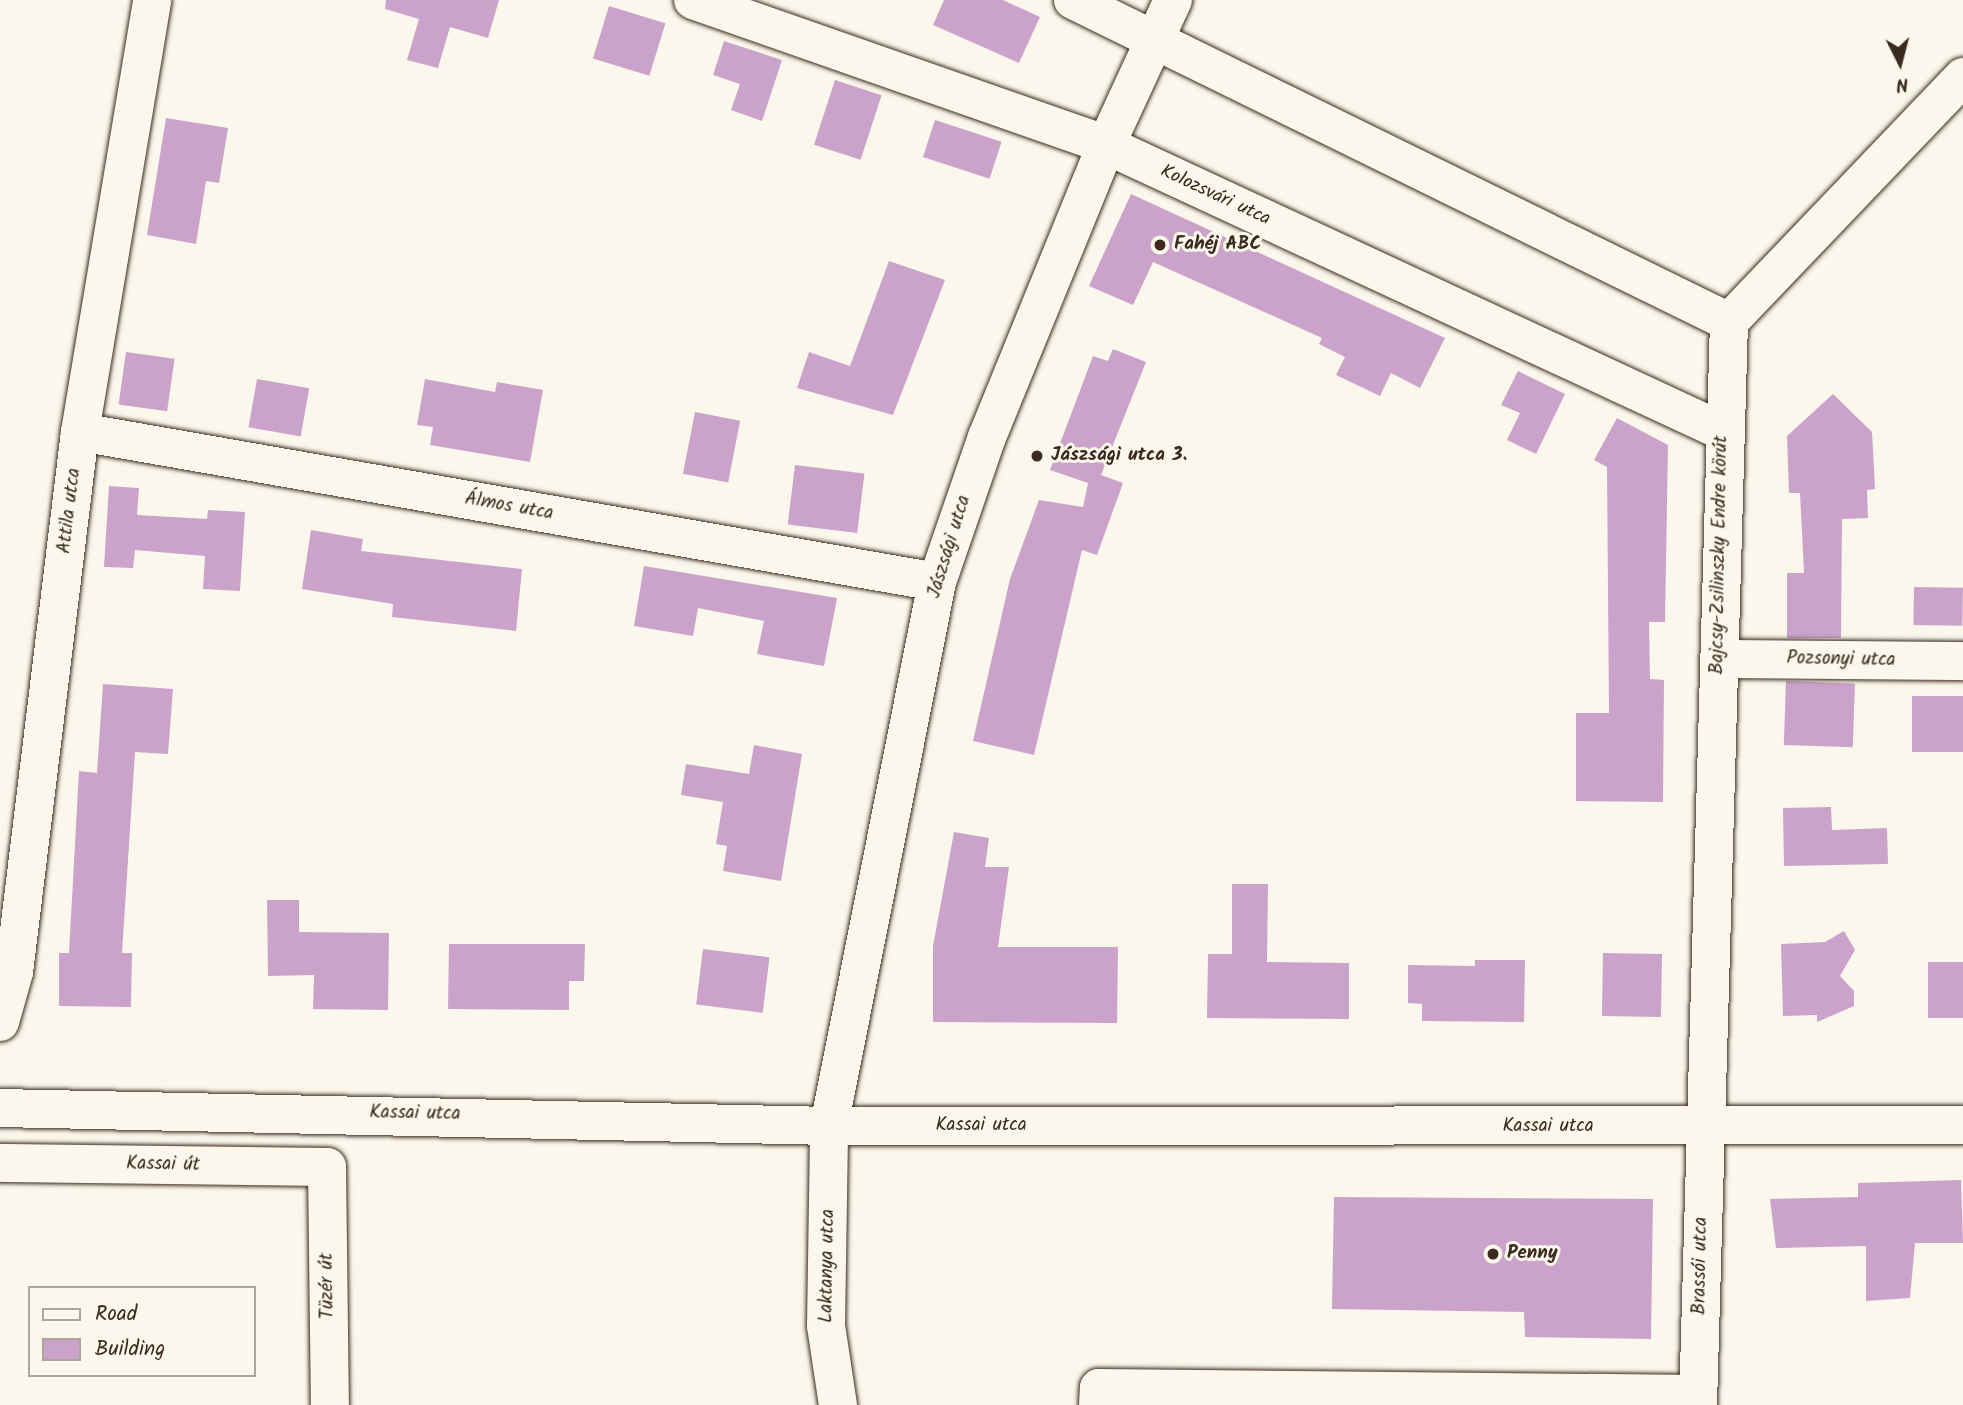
<!DOCTYPE html>
<html>
<head>
<meta charset="utf-8">
<style>
	body { margin:0 }
	#map { position:relative; width:1963px; height:1405px; overflow:hidden; background:#fbf7ec; font-family:Kalam,sans-serif }
	div>[style] { position:absolute }
	[style*='--x'] { left:calc(var(--x)*1px); top:calc(var(--y)*1px); width:calc(var(--w)*1px); rotate:calc(var(--a)*1deg) }
	.building>* { inset:0; background:#cba3ca; transform-origin:0 0 }
	.roads { filter:drop-shadow(0 0 2px #3b2a1e) drop-shadow(0 0 2px #3b2a1e) }
	.street>* { height:38px; margin:-19px; padding:0 19px; transform-origin:19px; border-radius:19px; background:#fbf7ec }
	.primary>* { height:38px; margin:-19px; padding:0 19px; transform-origin:19px; border-radius:19px; background:#fbf7ec }
	.dots>* { width:19px; height:19px; translate:-50% -50%; box-sizing:border-box; border:4px solid #fbf7ec; border-radius:50% }
	span { translate:-50% -50%; white-space:nowrap; text-align:center; line-height:1.15; -webkit-text-stroke:6px #fbf7ec; paint-order:stroke }
	.street-label { font-size:19px; color:#3b2a1e }
	.poi-label { font-size:19px; color:#3b2a1e; font-weight:700 }
	.left { translate:0 -50%; text-align:left }
	.legend { position:absolute; left:28px; top:1286px; width:228px; height:91px; box-sizing:border-box; background:#fbf7ec; border:2px solid #aea59a; margin:0; padding:9px 12px; list-style:none; font-size:21px; color:#3b2a1e }
	.legend li { display:flex; align-items:center; gap:14px; height:35px }
	.legend b { width:35px; border:2px solid #aea59a }
	.north { position:absolute; left:1865px; top:28px; width:70px; height:70px; -webkit-text-stroke:5px #fbf7ec; paint-order:stroke; rotate:174deg; font-size:19px; font-weight:700; line-height:28px; text-align:center; color:#3b2a1e }
	.north::after { content:''; display:block; margin:auto; width:24px; height:32px; background:#3b2a1e; clip-path:polygon(50% 0,100% 100%,50% 72%,0 100%) }
</style>
</head>
<body>
<div id="map">
	<div class="building">
		<i style="clip-path:polygon(386px 0,499px 0,488px 38px,450px 27px,438px 68px,407px 60px,419px 19px,385px 9px)"></i>
		<i style="clip-path:polygon(944px 0,1003px 0,1040px 17px,1019px 63px,933px 25px)"></i>
		<i style="left:609px;top:6px;width:59px;height:55px;rotate:17deg"></i>
		<i style="clip-path:polygon(724px 41px,782px 60px,762px 121px,731px 110px,740px 84px,713px 75px)"></i>
		<i style="left:835px;top:80px;width:49px;height:68px;rotate:18deg"></i>
		<i style="clip-path:polygon(166px 118px,228px 128px,219px 183px,206px 181px,196px 244px,147px 235px)"></i>
		<i style="left:935px;top:120px;width:70px;height:39px;rotate:18deg"></i>
		<i style="clip-path:polygon(1131px 194px,1445px 338px,1420px 388px,1391px 373px,1380px 396px,1336px 375px,1345px 357px,1319px 344px,1322px 338px,1153px 262px,1133px 305px,1089px 286px)"></i>
		<i style="clip-path:polygon(889px 261px,945px 280px,893px 415px,797px 388px,809px 352px,850px 366px)"></i>
		<i style="clip-path:polygon(1113px 349px,1146px 362px,1101px 475px,1123px 483px,1097px 555px,1082px 550px,1034px 755px,973px 741px,1010px 579px,1039px 500px,1083px 507px,1088px 483px,1050px 470px,1093px 356px,1108px 361px)"></i>
		<i style="left:126px;top:352px;width:49px;height:53px;rotate:8deg"></i>
		<i style="clip-path:polygon(1518px 371px,1565px 394px,1536px 454px,1507px 440px,1520px 413px,1501px 405px)"></i>
		<i style="left:257px;top:379px;width:53px;height:49px;rotate:10deg"></i>
		<i style="clip-path:polygon(425px 379px,495px 392px,497px 382px,543px 390px,530px 462px,430px 445px,433px 427px,417px 425px)"></i>
		<i style="clip-path:polygon(1833px 394px,1872px 432px,1875px 489px,1867px 490px,1868px 518px,1842px 519px,1841px 638px,1787px 638px,1787px 573px,1804px 573px,1800px 493px,1789px 493px,1787px 436px)"></i>
		<i style="left:695px;top:412px;width:46px;height:63px;rotate:11deg"></i>
		<i style="clip-path:polygon(1617px 418px,1668px 445px,1665px 622px,1649px 622px,1650px 679px,1664px 680px,1663px 802px,1576px 801px,1576px 713px,1609px 713px,1607px 467px,1594px 460px)"></i>
		<i style="left:795px;top:465px;width:70px;height:60px;rotate:7deg"></i>
		<i style="clip-path:polygon(109px 486px,139px 488px,137px 515px,207px 519px,208px 510px,245px 512px,240px 591px,203px 589px,205px 556px,135px 550px,133px 568px,104px 567px)"></i>
		<i style="clip-path:polygon(311px 530px,363px 539px,361px 551px,522px 569px,516px 631px,392px 617px,393px 604px,302px 589px)"></i>
		<i style="clip-path:polygon(644px 566px,837px 598px,824px 666px,757px 654px,764px 621px,698px 608px,693px 636px,634px 626px)"></i>
		<i style="left:1914px;top:587px;width:49px;height:38px;rotate:1deg"></i>
		<i style="left:1786px;top:681px;width:69px;height:64px;rotate:2deg"></i>
		<i style="clip-path:polygon(103px 684px,173px 689px,168px 754px,135px 752px,122px 953px,132px 953px,131px 1007px,59px 1006px,59px 953px,69px 953px,79px 771px,97px 773px)"></i>
		<i style="left:1912px;top:696px;width:51px;height:56px"></i>
		<i style="clip-path:polygon(754px 745px,802px 754px,781px 881px,723px 871px,727px 846px,716px 844px,723px 802px,681px 795px,686px 764px,749px 774px)"></i>
		<i style="clip-path:polygon(1831px 807px,1832px 830px,1887px 828px,1888px 864px,1784px 866px,1783px 808px)"></i>
		<i style="clip-path:polygon(954px 832px,989px 838px,985px 867px,1009px 867px,998px 947px,1118px 947px,1117px 1023px,933px 1022px,933px 946px)"></i>
		<i style="clip-path:polygon(1232px 884px,1268px 884px,1267px 962px,1349px 963px,1349px 1019px,1207px 1018px,1208px 954px,1232px 954px)"></i>
		<i style="clip-path:polygon(267px 900px,299px 900px,299px 932px,389px 933px,388px 1010px,313px 1009px,314px 975px,268px 976px)"></i>
		<i style="clip-path:polygon(1844px 931px,1855px 950px,1840px 976px,1854px 991px,1854px 1006px,1817px 1022px,1817px 1015px,1783px 1016px,1781px 944px,1825px 942px)"></i>
		<i style="clip-path:polygon(449px 944px,585px 944px,584px 981px,569px 981px,569px 1010px,448px 1009px)"></i>
		<i style="left:703px;top:949px;width:67px;height:56px;rotate:7deg"></i>
		<i style="left:1603px;top:953px;width:59px;height:63px;rotate:1deg"></i>
		<i style="clip-path:polygon(1475px 960px,1525px 960px,1524px 1022px,1422px 1021px,1422px 1004px,1408px 1003px,1408px 965px,1475px 966px)"></i>
		<i style="left:1963px;top:962px;width:56px;height:35px;rotate:90deg"></i>
		<i style="clip-path:polygon(1961px 1180px,1963px 1243px,1915px 1243px,1910px 1298px,1866px 1301px,1866px 1246px,1776px 1248px,1770px 1199px,1858px 1197px,1858px 1183px)"></i>
		<i style="clip-path:polygon(1334px 1197px,1653px 1199px,1651px 1339px,1525px 1337px,1524px 1312px,1332px 1309px)"></i>
	</div>
	<div class="roads">
		<div class="street">
			<i style="--x:693;--y:0;--w:438;--a:19.3"></i>
			<i style="--x:1106;--y:145;--w:679;--a:24.9"></i>
			<i style="--x:1073;--y:0;--w:731;--a:26.14"></i>
			<i style="--x:80;--y:432;--w:870;--a:9.93"></i>
			<i style="--x:1720;--y:659;--w:243;--a:0.5"></i>
			<i style="--x:0;--y:1022;--w:52;--a:-74.4"></i>
			<i style="--x:14;--y:972;--w:544;--a:-83.03"></i>
			<i style="--x:80;--y:432;--w:438;--a:-80.5"></i>
			<i style="--x:0;--y:1163;--w:327;--a:0.7"></i>
			<i style="--x:327;--y:1167;--w:238;--a:89.3"></i>
			<i style="--x:838;--y:1405;--w:80;--a:-98.6"></i>
			<i style="--x:826;--y:1326;--w:200;--a:-89.1"></i>
			<i style="--x:829;--y:1126;--w:555;--a:-78.77"></i>
			<i style="--x:937;--y:582;--w:153;--a:-71"></i>
			<i style="--x:987;--y:437;--w:315;--a:-67.8"></i>
			<i style="--x:1106;--y:145;--w:160;--a:-65.2"></i>
			<i style="--x:1098;--y:1405;--w:17;--a:-87"></i>
			<i style="--x:1099;--y:1388;--w:599;--a:0.57"></i>
			<i style="--x:1698;--y:1405;--w:1083;--a:-88.36"></i>
			<i style="--x:1729;--y:322;--w:339;--a:-46.3"></i>
		</div>
		<div class="primary">
			<i style="--x:0;--y:1108;--w:829;--a:1.24"></i>
			<i style="--x:829;--y:1126;--w:1134;--a:-0.05"></i>
		</div>
	</div>
	<div class="dots">
		<i style="left:1160px;top:245px;background:#3b2a1e"></i>
		<i style="left:1037px;top:456px;background:#3b2a1e"></i>
		<i style="left:1493px;top:1254px;background:#3b2a1e"></i>
	</div>
	<div class="street-label">
		<span style="left:1215px;top:196px;rotate:25deg">Kolozsvári utca</span>
		<span style="left:509px;top:507px;rotate:10deg">Álmos utca</span>
		<span style="left:70px;top:511px;rotate:-83deg">Attila utca</span>
		<span style="left:950px;top:547px;rotate:-73deg">Jászsági utca</span>
		<span style="left:1720px;top:555px;rotate:-89deg">Bajcsy-Zsilinszky Endre körút</span>
		<span style="left:1841px;top:660px;rotate:1deg">Pozsonyi utca</span>
		<span style="left:415px;top:1114px;rotate:1deg">Kassai utca</span>
		<span style="left:981px;top:1126px">Kassai utca</span>
		<span style="left:1548px;top:1127px">Kassai utca</span>
		<span style="left:163px;top:1165px;rotate:1deg">Kassai út</span>
		<span style="left:828px;top:1266px;rotate:-89deg">Laktanya utca</span>
		<span style="left:1701px;top:1266px;rotate:-89deg">Brassói utca</span>
		<span style="left:328px;top:1286px;rotate:-91deg">Tüzér út</span>
	</div>
	<div class="poi-label">
		<span class="left" style="left:1174px;top:245px">Fahéj ABC</span>
		<span class="left" style="left:1051px;top:456px">Jászsági utca 3.</span>
		<span class="left" style="left:1507px;top:1254px">Penny</span>
	</div>
	<ul class="legend">
	<li><b style="height:9px;background:#fbf7ec"></b>Road</li>
	<li><b style="height:19px;background:#cba3ca"></b>Building</li>
	</ul>
	<div class="north">N</div>
</div>
</body>
</html>
